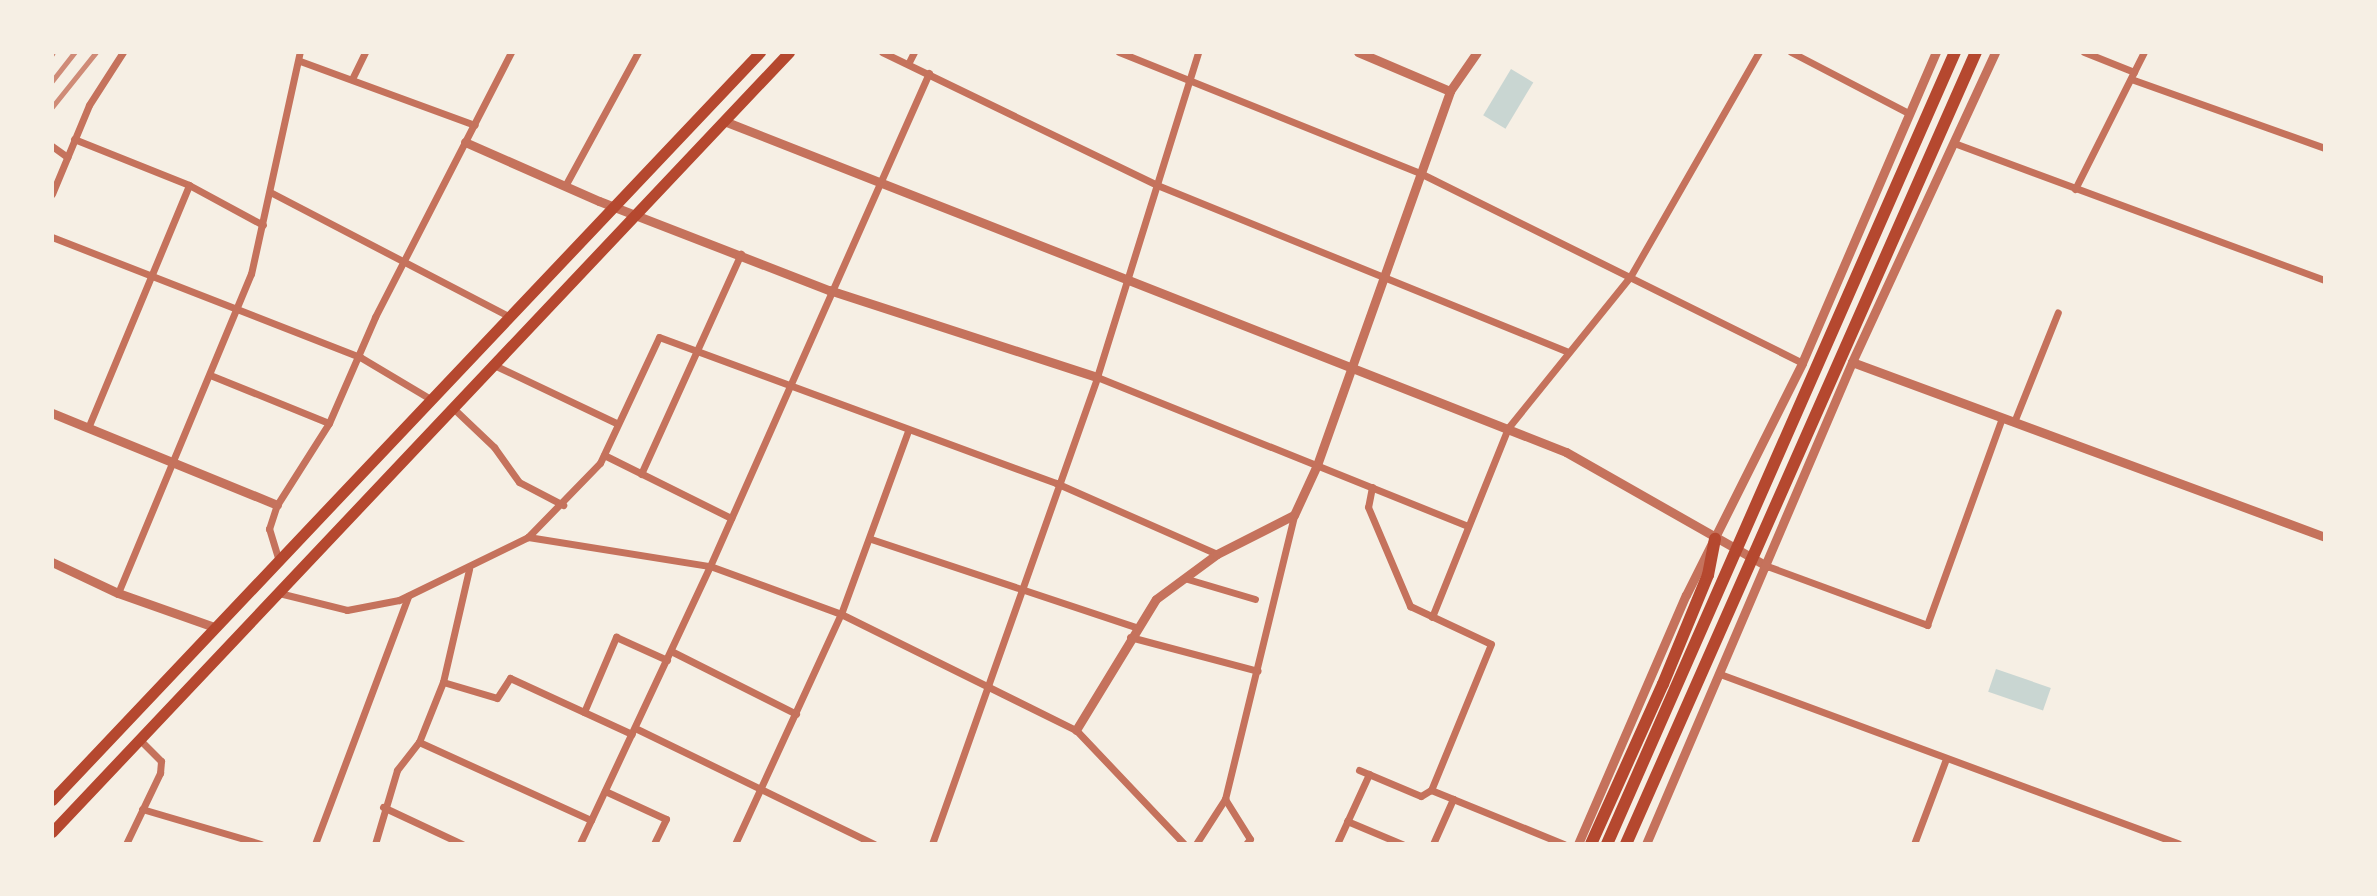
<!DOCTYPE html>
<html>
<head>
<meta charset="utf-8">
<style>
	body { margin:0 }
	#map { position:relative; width:2377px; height:896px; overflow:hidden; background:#f6efe4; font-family:"Varela Round",sans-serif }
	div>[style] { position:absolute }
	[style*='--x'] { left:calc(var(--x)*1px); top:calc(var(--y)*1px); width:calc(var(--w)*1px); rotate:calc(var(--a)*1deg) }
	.water>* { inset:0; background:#c9d6d2; transform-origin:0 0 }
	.minor>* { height:7px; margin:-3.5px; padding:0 3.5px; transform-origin:3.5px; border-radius:3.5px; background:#c5725c }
	.tertiary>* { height:9px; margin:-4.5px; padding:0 4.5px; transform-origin:4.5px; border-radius:4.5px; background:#c5725c }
	.trunk>* { height:11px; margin:-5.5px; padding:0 5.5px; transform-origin:5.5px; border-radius:5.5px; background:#b5482f }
	.motorway>* { height:12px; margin:-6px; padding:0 6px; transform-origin:6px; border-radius:6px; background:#b5482f }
	.rail>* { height:5px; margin:-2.5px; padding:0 2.5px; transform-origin:2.5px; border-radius:2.5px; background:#cf8b77 }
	span { translate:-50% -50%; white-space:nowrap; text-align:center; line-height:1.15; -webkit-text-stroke:6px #f6efe4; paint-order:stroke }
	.frame { position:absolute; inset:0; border:54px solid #f6efe4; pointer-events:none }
</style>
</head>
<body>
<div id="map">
	<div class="water">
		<i style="left:1511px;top:69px;width:26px;height:54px;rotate:31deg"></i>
		<i style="left:1996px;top:669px;width:58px;height:24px;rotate:19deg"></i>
	</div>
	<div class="minor">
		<i style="--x:882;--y:52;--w:305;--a:25.8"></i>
		<i style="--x:1157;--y:185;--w:444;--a:22.1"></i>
		<i style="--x:1119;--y:52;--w:327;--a:21.9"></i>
		<i style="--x:1422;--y:174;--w:424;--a:26.4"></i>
		<i style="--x:1791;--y:52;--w:132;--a:27.5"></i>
		<i style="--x:2084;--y:52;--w:54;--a:21.8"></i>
		<i style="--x:300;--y:61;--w:186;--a:20.1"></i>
		<i style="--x:908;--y:64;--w:13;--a:-63"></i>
		<i style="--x:929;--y:73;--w:539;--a:113.95"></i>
		<i style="--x:710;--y:566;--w:140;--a:20.1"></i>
		<i style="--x:841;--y:614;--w:262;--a:26.3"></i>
		<i style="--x:1076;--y:730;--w:157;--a:46.5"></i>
		<i style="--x:352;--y:79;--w:30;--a:-64"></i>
		<i style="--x:2131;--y:79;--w:206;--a:19.6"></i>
		<i style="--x:74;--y:139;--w:124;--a:21.8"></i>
		<i style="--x:189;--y:185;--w:84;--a:28.4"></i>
		<i style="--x:1954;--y:143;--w:395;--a:20.3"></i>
		<i style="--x:52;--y:146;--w:19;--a:36"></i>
		<i style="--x:565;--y:186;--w:153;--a:-61.4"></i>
		<i style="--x:2075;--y:189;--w:153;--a:-63.3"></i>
		<i style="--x:272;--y:193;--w:268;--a:27.5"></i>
		<i style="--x:52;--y:194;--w:96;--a:-67.4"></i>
		<i style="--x:89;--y:105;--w:63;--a:-57.3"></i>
		<i style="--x:52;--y:237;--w:331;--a:21.3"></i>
		<i style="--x:360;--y:357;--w:84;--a:30.8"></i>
		<i style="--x:494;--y:365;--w:137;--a:25.4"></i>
		<i style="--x:210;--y:375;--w:128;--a:22"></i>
		<i style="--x:1097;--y:377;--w:399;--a:21.9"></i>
		<i style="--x:453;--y:408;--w:57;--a:43.6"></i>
		<i style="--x:494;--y:447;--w:43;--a:54.5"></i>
		<i style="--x:519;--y:482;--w:50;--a:27.6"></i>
		<i style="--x:2014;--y:422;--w:118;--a:-68.2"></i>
		<i style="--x:88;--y:428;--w:263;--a:-67.4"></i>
		<i style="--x:604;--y:455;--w:142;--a:26.4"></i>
		<i style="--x:641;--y:474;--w:242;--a:-65.6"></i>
		<i style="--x:1372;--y:487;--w:20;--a:101"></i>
		<i style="--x:1368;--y:507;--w:108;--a:67"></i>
		<i style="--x:1410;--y:606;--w:89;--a:25.1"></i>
		<i style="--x:1491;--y:644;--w:158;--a:112.3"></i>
		<i style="--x:1431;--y:790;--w:24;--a:22"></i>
		<i style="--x:1453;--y:799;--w:49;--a:114"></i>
		<i style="--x:528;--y:537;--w:103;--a:-45.8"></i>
		<i style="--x:600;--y:463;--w:139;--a:-64.9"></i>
		<i style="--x:659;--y:337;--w:423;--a:20.2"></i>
		<i style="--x:1056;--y:483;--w:176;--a:23.8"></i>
		<i style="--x:871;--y:539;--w:279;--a:18.4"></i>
		<i style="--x:279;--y:561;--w:34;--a:-107"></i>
		<i style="--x:269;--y:529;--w:25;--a:-72"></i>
		<i style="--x:277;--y:505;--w:97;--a:-57.6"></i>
		<i style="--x:329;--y:423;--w:116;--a:-66.5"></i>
		<i style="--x:375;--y:317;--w:298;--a:-62.8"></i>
		<i style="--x:1767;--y:566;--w:171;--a:20.2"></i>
		<i style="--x:1927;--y:625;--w:220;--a:-70.1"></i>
		<i style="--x:1184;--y:578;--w:74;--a:16.5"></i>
		<i style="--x:118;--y:593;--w:346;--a:-67.4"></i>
		<i style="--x:251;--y:274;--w:227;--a:-77.6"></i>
		<i style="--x:279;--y:593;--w:70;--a:14"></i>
		<i style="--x:347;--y:610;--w:53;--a:-10.9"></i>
		<i style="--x:399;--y:600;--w:144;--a:-26"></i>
		<i style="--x:528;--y:537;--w:184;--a:9.1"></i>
		<i style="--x:710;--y:566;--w:307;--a:115.1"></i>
		<i style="--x:1432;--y:617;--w:204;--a:-68.1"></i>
		<i style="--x:1508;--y:428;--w:194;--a:-51.1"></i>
		<i style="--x:1630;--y:277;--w:259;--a:-60.2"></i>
		<i style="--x:1130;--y:637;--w:132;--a:14.9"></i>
		<i style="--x:671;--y:651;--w:140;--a:26.7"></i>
		<i style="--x:1720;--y:674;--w:489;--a:20.3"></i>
		<i style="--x:443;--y:682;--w:56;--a:16.5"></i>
		<i style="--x:497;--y:698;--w:24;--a:-57"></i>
		<i style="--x:510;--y:678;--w:134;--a:24.7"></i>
		<i style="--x:584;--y:712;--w:82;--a:-66.9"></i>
		<i style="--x:616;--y:637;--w:56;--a:24.3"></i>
		<i style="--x:635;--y:728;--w:266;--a:25.9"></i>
		<i style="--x:419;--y:742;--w:189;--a:24.4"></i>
		<i style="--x:1359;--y:770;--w:67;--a:22.8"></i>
		<i style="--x:1421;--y:796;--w:12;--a:-31"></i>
		<i style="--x:605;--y:791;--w:67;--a:24.7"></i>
		<i style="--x:666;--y:819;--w:28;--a:116"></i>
		<i style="--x:1225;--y:799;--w:47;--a:58"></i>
		<i style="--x:1250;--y:839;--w:6;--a:129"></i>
		<i style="--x:1453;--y:799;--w:120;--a:22.1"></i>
		<i style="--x:383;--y:807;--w:87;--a:25.1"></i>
		<i style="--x:142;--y:809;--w:124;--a:16.4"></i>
		<i style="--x:1347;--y:821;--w:60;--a:22.7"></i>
		<i style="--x:126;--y:844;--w:79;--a:-64.4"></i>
		<i style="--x:160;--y:773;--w:12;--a:-85"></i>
		<i style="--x:161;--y:761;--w:30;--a:-135"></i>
		<i style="--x:315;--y:844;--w:265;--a:-69.4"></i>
		<i style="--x:375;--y:844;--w:77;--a:-73.4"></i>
		<i style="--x:397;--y:770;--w:36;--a:-52"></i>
		<i style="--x:419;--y:742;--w:65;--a:-68.2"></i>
		<i style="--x:443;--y:682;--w:116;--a:-77"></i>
		<i style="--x:735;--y:844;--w:253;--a:-65.3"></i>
		<i style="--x:841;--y:614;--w:195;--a:-69.9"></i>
		<i style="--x:932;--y:844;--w:495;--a:-70.5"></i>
		<i style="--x:1097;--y:377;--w:340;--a:-72.7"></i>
		<i style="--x:1196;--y:844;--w:54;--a:-57.2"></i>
		<i style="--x:1225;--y:799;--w:292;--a:-76.3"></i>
		<i style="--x:1337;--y:844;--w:77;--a:-65.4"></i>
		<i style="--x:1914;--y:844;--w:91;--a:-69.4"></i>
	</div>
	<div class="tertiary">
		<i style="--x:1358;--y:52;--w:100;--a:23"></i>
		<i style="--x:724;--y:121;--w:905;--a:21.46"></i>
		<i style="--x:1566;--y:452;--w:231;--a:29.6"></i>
		<i style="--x:465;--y:142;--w:146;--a:23.8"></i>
		<i style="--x:599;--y:201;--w:247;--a:21.2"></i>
		<i style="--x:829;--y:290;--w:282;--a:18"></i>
		<i style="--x:1852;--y:362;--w:504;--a:20.3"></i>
		<i style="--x:52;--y:413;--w:243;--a:22.2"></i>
		<i style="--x:52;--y:562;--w:73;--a:25.2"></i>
		<i style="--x:118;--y:593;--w:102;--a:19.5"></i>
		<i style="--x:1076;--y:730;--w:153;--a:-58.6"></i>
		<i style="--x:1156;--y:599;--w:76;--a:-36.4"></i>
		<i style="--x:1217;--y:554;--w:86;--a:-26.9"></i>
		<i style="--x:1294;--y:515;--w:55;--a:-65.3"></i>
		<i style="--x:1317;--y:465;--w:397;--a:-70.4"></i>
		<i style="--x:1450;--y:91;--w:47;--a:-55.3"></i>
		<i style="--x:1578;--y:844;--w:271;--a:-66.6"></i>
		<i style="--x:1686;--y:595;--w:259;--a:-63.4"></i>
		<i style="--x:1802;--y:363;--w:339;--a:-66.7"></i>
		<i style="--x:1646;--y:844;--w:524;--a:-66.86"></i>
		<i style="--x:1852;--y:362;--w:341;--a:-65.2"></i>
	</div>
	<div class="trunk">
		<i style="--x:52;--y:800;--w:1030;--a:-46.57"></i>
		<i style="--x:52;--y:832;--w:1073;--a:-46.62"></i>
	</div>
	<div class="motorway">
		<i style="--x:1591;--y:844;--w:175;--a:-65.8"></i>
		<i style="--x:1663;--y:684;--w:118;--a:-67.6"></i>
		<i style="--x:1708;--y:575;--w:37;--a:-79"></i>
		<i style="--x:1607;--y:844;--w:865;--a:-66.28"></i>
		<i style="--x:1626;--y:844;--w:866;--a:-66.16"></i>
	</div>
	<div class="rail">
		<i style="--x:52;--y:54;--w:2;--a:-63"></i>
		<i style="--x:52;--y:81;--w:37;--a:-52"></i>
		<i style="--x:52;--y:107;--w:70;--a:-51.3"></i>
	</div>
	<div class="frame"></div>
</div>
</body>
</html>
